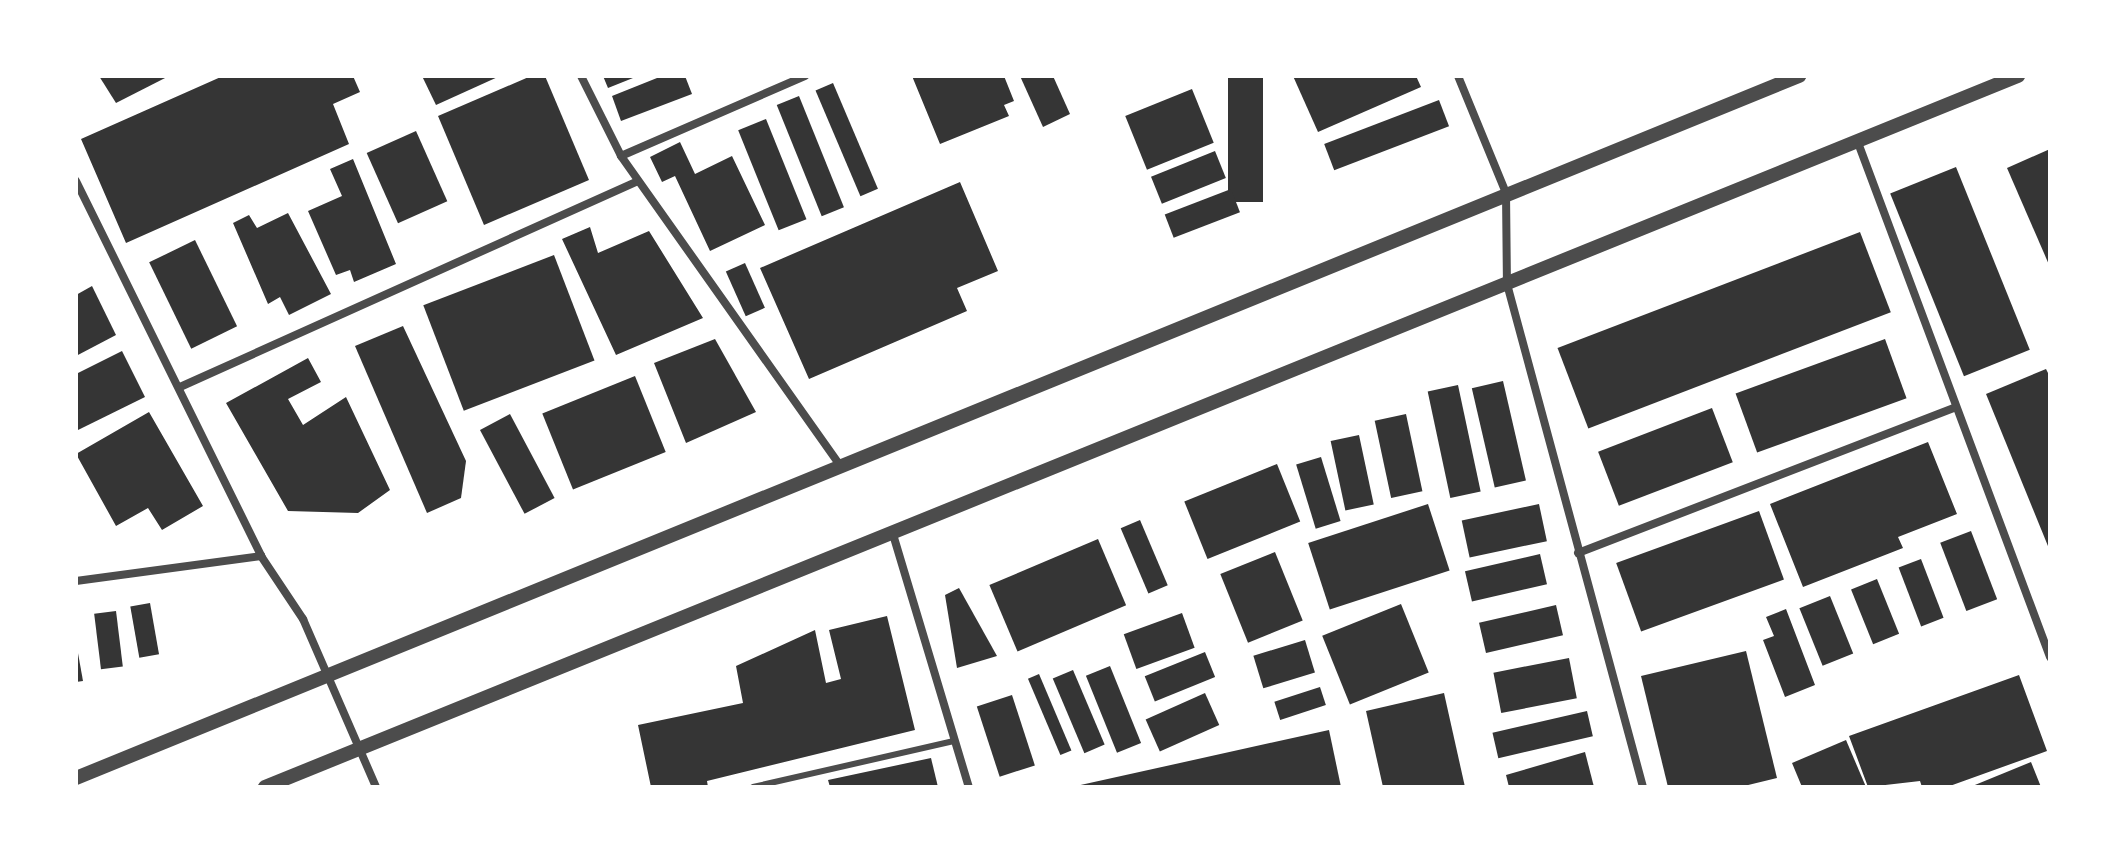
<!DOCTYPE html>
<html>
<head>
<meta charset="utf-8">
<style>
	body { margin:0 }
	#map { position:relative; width:2126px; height:863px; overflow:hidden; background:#fff; font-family:"Asap Condensed",sans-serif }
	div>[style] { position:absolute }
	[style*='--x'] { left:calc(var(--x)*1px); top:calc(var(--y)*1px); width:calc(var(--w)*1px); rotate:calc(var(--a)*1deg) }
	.building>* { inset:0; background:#353535; transform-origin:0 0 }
	.service>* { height:6px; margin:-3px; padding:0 3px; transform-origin:3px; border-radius:3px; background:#4c4c4c }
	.minor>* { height:8px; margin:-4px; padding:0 4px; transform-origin:4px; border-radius:4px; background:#4c4c4c }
	.tertiary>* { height:14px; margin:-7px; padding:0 7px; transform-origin:7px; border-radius:7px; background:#4c4c4c }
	span { translate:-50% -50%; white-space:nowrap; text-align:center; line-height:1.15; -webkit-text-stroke:6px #fff; paint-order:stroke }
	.frame { position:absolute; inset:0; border:78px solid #fff; pointer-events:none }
</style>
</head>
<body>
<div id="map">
	<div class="building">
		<i style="clip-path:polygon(99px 76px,169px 76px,116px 103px)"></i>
		<i style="clip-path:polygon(223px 76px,353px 76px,360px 92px,333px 104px,349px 144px,126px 243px,81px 139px)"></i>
		<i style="clip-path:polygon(422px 76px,500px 76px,436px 105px)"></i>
		<i style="clip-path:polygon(531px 76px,545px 76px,589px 180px,484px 225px,438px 116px)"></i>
		<i style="clip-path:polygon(603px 76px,638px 76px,608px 88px)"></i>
		<i style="clip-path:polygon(662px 76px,685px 76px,692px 94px,621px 121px,612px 96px)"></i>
		<i style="clip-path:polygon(912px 76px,1004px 76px,1014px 101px,1004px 105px,1009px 116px,940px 144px)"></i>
		<i style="clip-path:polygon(1020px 76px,1053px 76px,1070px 114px,1043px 127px)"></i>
		<i style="left:1228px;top:76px;width:35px;height:126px"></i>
		<i style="clip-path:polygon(1293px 76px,1416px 76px,1421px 87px,1318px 132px)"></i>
		<i style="left:833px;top:83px;width:115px;height:19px;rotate:67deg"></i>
		<i style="left:1192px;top:89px;width:58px;height:72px;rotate:68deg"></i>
		<i style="left:799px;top:96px;width:120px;height:24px;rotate:68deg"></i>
		<i style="left:1439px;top:100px;width:28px;height:123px;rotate:69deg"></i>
		<i style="left:766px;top:119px;width:108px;height:30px;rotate:68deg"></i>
		<i style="left:416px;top:131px;width:77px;height:54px;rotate:66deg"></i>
		<i style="clip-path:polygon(680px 142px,695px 174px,732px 156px,765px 225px,710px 251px,675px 176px,662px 182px,650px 157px)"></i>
		<i style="clip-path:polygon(2050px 149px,2050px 267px,2007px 168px)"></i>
		<i style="left:1215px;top:151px;width:29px;height:69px;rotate:68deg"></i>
		<i style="clip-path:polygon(353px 159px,396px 264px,354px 282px,350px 270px,336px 275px,308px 211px,342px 196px,330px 169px)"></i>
		<i style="left:1956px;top:167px;width:197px;height:71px;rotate:68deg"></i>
		<i style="clip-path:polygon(960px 182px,998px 271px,957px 288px,967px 311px,809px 379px,760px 268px)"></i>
		<i style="left:1231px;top:189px;width:25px;height:71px;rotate:69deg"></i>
		<i style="clip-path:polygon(288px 213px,331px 294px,289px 315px,280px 297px,268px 304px,233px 223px,249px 215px,257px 228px)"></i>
		<i style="clip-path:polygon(590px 227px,598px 253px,649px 231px,703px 318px,616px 355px,562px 239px)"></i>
		<i style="left:1860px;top:232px;width:86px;height:324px;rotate:69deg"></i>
		<i style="left:195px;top:240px;width:96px;height:51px;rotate:64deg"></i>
		<i style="left:554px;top:255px;width:113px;height:140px;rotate:69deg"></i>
		<i style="left:745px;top:263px;width:49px;height:21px;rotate:66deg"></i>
		<i style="clip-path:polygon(92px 286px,116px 335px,76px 356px,76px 295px)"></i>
		<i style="clip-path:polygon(403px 326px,466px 461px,461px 498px,427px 513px,355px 346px)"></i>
		<i style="clip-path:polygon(715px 339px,756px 412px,686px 443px,654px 363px)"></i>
		<i style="left:1885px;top:339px;width:63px;height:159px;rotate:70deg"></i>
		<i style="clip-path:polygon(122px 351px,145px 397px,76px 431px,76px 374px)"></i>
		<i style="clip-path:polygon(308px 358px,321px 382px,288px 399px,303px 425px,346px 397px,390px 490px,358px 513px,288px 511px,226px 403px)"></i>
		<i style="clip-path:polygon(2046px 369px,2050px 377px,2050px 551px,1986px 394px)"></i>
		<i style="left:635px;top:376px;width:82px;height:100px;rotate:68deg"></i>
		<i style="left:1503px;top:381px;width:102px;height:32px;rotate:77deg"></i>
		<i style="left:1458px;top:385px;width:109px;height:31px;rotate:78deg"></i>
		<i style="left:1712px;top:408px;width:58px;height:122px;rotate:69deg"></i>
		<i style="clip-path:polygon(149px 412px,203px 506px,162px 530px,148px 508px,116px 526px,76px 454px)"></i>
		<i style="left:510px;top:414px;width:95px;height:34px;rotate:62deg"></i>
		<i style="left:1406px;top:414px;width:79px;height:32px;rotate:78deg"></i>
		<i style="left:1359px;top:435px;width:71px;height:29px;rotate:78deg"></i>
		<i style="clip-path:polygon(1928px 442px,1957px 514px,1898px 537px,1903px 548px,1803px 587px,1770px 504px)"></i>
		<i style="left:1321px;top:457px;width:67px;height:26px;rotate:73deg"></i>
		<i style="left:1277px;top:464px;width:62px;height:100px;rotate:68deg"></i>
		<i style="left:1428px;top:504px;width:70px;height:126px;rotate:72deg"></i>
		<i style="left:1539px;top:504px;width:38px;height:79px;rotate:78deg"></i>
		<i style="left:1759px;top:511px;width:73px;height:152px;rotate:70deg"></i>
		<i style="left:1140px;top:520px;width:71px;height:21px;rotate:67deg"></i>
		<i style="left:1971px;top:531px;width:73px;height:33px;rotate:69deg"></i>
		<i style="left:1098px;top:539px;width:72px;height:118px;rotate:67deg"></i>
		<i style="left:1275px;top:552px;width:74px;height:59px;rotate:68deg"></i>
		<i style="left:1540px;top:554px;width:31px;height:77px;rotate:77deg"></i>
		<i style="left:1921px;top:559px;width:63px;height:24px;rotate:69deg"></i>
		<i style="left:1877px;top:579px;width:59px;height:28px;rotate:68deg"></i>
		<i style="clip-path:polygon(959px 588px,997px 656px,957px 668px,945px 595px)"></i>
		<i style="left:1830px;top:596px;width:62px;height:33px;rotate:68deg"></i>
		<i style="left:150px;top:603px;width:52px;height:20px;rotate:80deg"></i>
		<i style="left:1401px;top:604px;width:74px;height:85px;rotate:68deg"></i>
		<i style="left:1556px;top:605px;width:31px;height:79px;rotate:77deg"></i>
		<i style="clip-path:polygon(1786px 609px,1815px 685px,1785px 697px,1763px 640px,1774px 636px,1766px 617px)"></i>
		<i style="left:116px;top:611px;width:56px;height:22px;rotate:83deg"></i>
		<i style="left:1182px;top:613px;width:37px;height:62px;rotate:70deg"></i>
		<i style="clip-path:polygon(887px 616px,915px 730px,707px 781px,708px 787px,651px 787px,638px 725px,743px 703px,736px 666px,815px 630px,826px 683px,841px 679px,829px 630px)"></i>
		<i style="left:1305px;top:640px;width:34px;height:54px;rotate:73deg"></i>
		<i style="clip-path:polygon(76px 642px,83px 681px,76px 682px)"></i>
		<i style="clip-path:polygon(1746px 651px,1777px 778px,1740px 787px,1668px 787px,1641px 676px)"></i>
		<i style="left:1205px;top:652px;width:27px;height:65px;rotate:68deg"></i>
		<i style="left:1569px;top:658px;width:41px;height:77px;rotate:79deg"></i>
		<i style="left:1110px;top:666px;width:83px;height:26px;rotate:68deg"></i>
		<i style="left:1073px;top:670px;width:81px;height:22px;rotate:67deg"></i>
		<i style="left:1039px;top:674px;width:83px;height:12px;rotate:67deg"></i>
		<i style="clip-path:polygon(2019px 675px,2047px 751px,1947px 787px,1922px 787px,1920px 781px,1868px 787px,1849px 736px)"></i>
		<i style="left:1320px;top:687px;width:19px;height:48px;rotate:72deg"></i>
		<i style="left:1205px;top:693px;width:35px;height:65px;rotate:66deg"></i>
		<i style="clip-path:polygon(1444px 693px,1465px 787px,1383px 787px,1366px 711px)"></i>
		<i style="left:1012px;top:695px;width:74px;height:37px;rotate:72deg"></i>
		<i style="left:1587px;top:711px;width:26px;height:97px;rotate:77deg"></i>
		<i style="clip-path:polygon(1329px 730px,1341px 787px,1076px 787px,1076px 786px)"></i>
		<i style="clip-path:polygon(1846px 740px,1866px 787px,1802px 787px,1792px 763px)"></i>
		<i style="clip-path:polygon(1585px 752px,1594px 787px,1509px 787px,1506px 775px)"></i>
		<i style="clip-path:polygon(931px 758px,938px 787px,830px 787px,828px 780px)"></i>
		<i style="clip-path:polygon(2031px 762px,2041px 787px,1970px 787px)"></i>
	</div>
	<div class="service">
		<i style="--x:753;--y:787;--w:206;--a:-12.9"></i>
	</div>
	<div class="minor">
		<i style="--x:581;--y:76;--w:89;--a:63.4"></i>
		<i style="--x:621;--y:156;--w:381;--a:54.7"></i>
		<i style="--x:1458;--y:76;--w:126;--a:67.7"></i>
		<i style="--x:1506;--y:193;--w:91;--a:89.4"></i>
		<i style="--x:1507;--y:284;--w:521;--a:74.87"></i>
		<i style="--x:1857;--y:140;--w:552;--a:69.53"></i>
		<i style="--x:621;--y:156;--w:201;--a:-23.5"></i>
		<i style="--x:76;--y:181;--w:418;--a:63.7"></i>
		<i style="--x:261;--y:556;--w:76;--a:56.3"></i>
		<i style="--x:303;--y:619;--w:183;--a:66.5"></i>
		<i style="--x:180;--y:387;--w:502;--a:-24.22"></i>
		<i style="--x:892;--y:531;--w:267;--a:73.3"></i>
		<i style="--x:1578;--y:553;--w:402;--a:-21.1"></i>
		<i style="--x:76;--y:581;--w:187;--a:-7.7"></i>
	</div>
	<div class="tertiary">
		<i style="--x:76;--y:778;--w:1861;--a:-22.17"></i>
		<i style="--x:265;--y:787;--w:1892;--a:-22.08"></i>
	</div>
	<div class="frame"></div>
</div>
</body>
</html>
